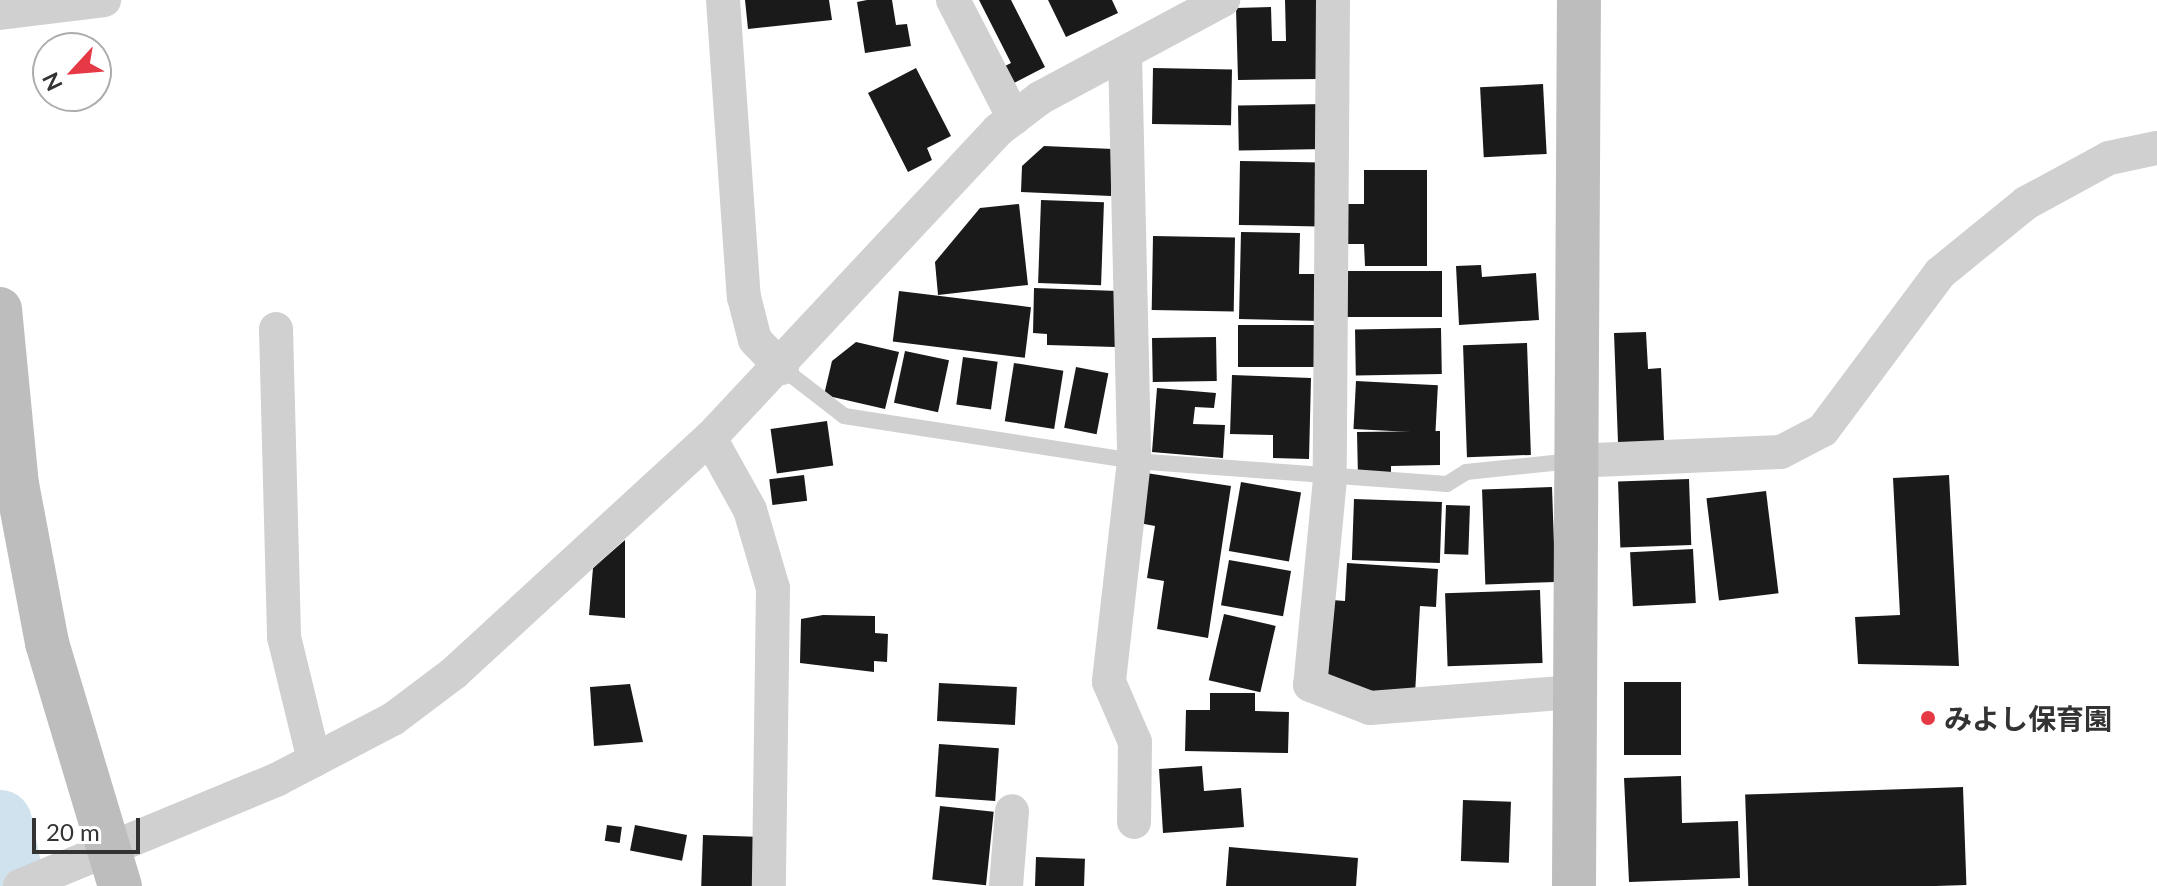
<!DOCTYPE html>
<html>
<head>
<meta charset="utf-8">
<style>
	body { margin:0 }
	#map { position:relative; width:2157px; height:886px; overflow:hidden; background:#fff; font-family:Lato,"Noto Sans JP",sans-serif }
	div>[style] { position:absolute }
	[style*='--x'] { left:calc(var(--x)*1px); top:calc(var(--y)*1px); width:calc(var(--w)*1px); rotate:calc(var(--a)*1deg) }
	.river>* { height:64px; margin:-32px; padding:0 32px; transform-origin:32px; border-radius:32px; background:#cfe2ee }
	.building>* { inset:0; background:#1a1a1a; transform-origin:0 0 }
	.lane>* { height:16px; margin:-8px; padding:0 8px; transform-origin:8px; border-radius:8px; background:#d0d0d0 }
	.street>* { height:34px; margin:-17px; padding:0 17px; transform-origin:17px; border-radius:17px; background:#d0d0d0 }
	.secondary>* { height:44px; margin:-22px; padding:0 22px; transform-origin:22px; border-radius:22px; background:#bdbdbd }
	.dots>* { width:22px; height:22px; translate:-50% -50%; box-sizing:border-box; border:4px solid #fff; border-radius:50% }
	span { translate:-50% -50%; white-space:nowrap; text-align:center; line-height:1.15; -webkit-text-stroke:8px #fff; paint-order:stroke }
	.poi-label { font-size:28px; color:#333; font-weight:700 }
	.left { translate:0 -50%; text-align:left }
	.north { position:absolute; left:32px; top:32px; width:80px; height:80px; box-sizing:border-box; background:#fff; border:2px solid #adadad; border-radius:50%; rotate:244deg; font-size:22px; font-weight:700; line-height:32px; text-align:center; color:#333 }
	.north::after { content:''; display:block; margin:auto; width:28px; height:36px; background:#e63946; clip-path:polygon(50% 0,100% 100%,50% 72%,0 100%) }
	.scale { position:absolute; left:32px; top:818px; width:108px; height:36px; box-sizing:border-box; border:4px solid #333; border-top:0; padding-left:10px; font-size:24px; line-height:28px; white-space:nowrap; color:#333; -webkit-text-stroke:6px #fff; paint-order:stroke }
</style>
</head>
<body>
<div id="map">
	<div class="river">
		<i style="--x:0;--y:822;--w:65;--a:78.5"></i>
	</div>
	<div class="building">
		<i style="clip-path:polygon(745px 0,829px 0,832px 20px,748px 29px)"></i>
		<i style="clip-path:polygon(867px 0,892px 0,896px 25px,907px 24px,911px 46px,865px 53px,857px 2px)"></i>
		<i style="clip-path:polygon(979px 0,1011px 0,1045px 67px,1014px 83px,1005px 66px,1011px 63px)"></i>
		<i style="clip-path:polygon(1048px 0,1112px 0,1118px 13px,1066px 37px)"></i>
		<i style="clip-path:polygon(1285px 0,1318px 0,1319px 79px,1238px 80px,1236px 8px,1271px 7px,1272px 41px,1286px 41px)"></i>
		<i style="clip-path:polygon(916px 68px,951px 136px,927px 148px,932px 160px,908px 172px,868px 93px)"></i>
		<i style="left:1153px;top:68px;width:79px;height:56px;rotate:1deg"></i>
		<i style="left:1543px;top:84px;width:70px;height:63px;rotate:87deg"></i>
		<i style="left:1324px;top:104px;width:45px;height:86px;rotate:89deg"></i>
		<i style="clip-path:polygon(1044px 146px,1113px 149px,1111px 196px,1021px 192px,1022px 166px)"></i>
		<i style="left:1240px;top:161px;width:80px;height:64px;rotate:1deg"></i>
		<i style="clip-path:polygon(1364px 170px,1427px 170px,1427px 266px,1365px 266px,1364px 244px,1347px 244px,1347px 204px,1364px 204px)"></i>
		<i style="left:1041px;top:200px;width:63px;height:83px;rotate:2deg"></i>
		<i style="clip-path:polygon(1019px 204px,1028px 285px,938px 295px,935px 262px,980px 208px)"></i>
		<i style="clip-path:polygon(1241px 232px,1300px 233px,1299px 274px,1321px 274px,1321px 321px,1239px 319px)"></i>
		<i style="left:1153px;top:236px;width:82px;height:74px;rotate:1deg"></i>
		<i style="clip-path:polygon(1481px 265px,1482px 277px,1536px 273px,1539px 320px,1459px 325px,1456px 266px)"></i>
		<i style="left:1345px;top:271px;width:97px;height:46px"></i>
		<i style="clip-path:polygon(1034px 288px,1118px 291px,1115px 347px,1047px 345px,1047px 334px,1033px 333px)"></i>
		<i style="left:899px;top:291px;width:133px;height:51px;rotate:7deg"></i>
		<i style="left:1238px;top:325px;width:84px;height:42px"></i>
		<i style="left:1441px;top:328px;width:46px;height:86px;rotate:89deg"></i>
		<i style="clip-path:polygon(1646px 332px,1648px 369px,1661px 368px,1664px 441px,1618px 443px,1614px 333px)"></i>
		<i style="left:1216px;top:337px;width:44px;height:64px;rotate:89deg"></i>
		<i style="clip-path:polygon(856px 342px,899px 352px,885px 409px,824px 395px,832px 361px)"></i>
		<i style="left:1527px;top:343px;width:112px;height:64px;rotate:88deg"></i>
		<i style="left:905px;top:351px;width:45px;height:53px;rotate:12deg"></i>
		<i style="left:963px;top:357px;width:35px;height:48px;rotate:8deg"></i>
		<i style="left:1014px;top:363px;width:50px;height:59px;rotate:9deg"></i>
		<i style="left:1076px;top:367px;width:33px;height:62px;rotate:11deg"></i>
		<i style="clip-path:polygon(1232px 375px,1311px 378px,1309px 459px,1273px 458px,1273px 435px,1230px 434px)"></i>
		<i style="left:1356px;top:381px;width:82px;height:48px;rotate:3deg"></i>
		<i style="clip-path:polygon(1157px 388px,1216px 393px,1214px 408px,1195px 407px,1193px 424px,1225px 425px,1223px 458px,1152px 452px)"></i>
		<i style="left:827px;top:421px;width:45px;height:57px;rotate:82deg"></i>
		<i style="clip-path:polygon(1440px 431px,1440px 465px,1391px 466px,1391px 477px,1358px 478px,1357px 432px)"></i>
		<i style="clip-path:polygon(1146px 473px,1231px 486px,1208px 638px,1157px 629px,1164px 581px,1147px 578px,1155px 526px,1139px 523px)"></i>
		<i style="left:804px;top:475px;width:26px;height:35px;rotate:83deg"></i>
		<i style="clip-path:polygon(1949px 475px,1959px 666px,1858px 664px,1855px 617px,1900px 615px,1893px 478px)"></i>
		<i style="left:1689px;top:479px;width:66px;height:71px;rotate:88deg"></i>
		<i style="left:1241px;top:482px;width:61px;height:70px;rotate:10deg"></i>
		<i style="left:1552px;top:487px;width:95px;height:70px;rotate:88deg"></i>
		<i style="left:1766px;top:491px;width:103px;height:60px;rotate:83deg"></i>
		<i style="left:1354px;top:499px;width:88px;height:61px;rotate:2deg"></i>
		<i style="left:1446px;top:505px;width:24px;height:49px;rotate:2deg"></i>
		<i style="clip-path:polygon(625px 540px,625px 618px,589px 615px,593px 568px)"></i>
		<i style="left:1693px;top:549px;width:54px;height:63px;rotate:87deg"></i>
		<i style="left:1229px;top:560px;width:63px;height:46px;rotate:10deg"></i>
		<i style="clip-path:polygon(1347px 563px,1438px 569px,1436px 607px,1420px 606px,1415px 694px,1327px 688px,1332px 600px,1345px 601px)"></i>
		<i style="left:1540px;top:590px;width:73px;height:95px;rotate:88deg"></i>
		<i style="left:1224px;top:614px;width:53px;height:68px;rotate:13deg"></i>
		<i style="clip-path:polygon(823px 615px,875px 616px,875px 633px,888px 634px,887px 662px,874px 661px,874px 672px,800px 663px,801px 619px)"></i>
		<i style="left:1624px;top:682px;width:57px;height:73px"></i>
		<i style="left:939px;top:683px;width:78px;height:38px;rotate:3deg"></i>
		<i style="clip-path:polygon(630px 684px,643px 742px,594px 746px,590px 687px)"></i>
		<i style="clip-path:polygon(1210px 693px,1255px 693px,1255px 711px,1289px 712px,1288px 753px,1185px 751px,1186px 710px,1210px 710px)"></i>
		<i style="left:939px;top:744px;width:60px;height:53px;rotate:4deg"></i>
		<i style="clip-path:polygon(1202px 766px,1204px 791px,1241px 788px,1244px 827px,1163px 833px,1159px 769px)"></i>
		<i style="clip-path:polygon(1681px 776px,1682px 823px,1738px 821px,1740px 878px,1629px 882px,1624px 778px)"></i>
		<i style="left:1963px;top:787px;width:98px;height:218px;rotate:88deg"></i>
		<i style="left:1463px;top:800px;width:48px;height:61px;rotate:2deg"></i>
		<i style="left:940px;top:806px;width:54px;height:74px;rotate:6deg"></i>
		<i style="left:607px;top:825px;width:15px;height:16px;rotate:8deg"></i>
		<i style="left:635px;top:825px;width:53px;height:26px;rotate:11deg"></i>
		<i style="left:703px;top:835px;width:52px;height:51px;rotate:2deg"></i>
		<i style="clip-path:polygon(1229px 847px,1358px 858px,1356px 886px,1226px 886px)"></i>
		<i style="left:1036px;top:857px;width:49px;height:29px;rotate:2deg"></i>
	</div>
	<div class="lane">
		<i style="--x:782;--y:368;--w:78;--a:37.7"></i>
		<i style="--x:844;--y:416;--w:293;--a:8.8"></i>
		<i style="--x:1134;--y:461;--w:314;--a:4.2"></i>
		<i style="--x:1447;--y:484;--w:22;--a:-32"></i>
		<i style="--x:1466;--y:472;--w:107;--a:-5.9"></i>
	</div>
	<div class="street">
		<i style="--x:723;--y:0;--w:298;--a:86"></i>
		<i style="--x:744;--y:297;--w:44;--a:75.7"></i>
		<i style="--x:755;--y:340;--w:39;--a:46"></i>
		<i style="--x:953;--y:0;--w:133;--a:62.7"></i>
		<i style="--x:1333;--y:0;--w:479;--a:90.4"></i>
		<i style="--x:1330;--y:479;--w:207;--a:95.5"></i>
		<i style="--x:1310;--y:685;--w:64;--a:21"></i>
		<i style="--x:1370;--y:708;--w:206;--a:-4.5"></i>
		<i style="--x:0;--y:13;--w:105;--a:-7.1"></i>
		<i style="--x:1125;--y:53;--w:408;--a:88.7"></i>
		<i style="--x:1134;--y:461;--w:222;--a:96.5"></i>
		<i style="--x:1109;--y:682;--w:65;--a:66.6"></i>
		<i style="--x:1135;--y:742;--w:80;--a:90.7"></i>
		<i style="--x:276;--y:329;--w:308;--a:88.5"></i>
		<i style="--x:284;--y:637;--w:127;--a:76.3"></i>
		<i style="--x:710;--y:438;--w:82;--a:60.9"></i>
		<i style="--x:750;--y:510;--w:81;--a:73.6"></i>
		<i style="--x:773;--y:588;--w:298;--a:90.8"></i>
		<i style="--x:1572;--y:461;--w:209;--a:-2.5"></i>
		<i style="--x:1781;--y:452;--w:47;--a:-27.6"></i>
		<i style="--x:1823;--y:430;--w:196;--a:-53.3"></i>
		<i style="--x:1940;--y:273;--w:111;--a:-39.1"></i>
		<i style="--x:2026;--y:203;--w:94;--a:-28.5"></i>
		<i style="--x:2109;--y:158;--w:49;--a:-11.8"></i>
		<i style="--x:20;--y:886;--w:279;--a:-22.5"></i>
		<i style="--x:278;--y:779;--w:130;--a:-27.6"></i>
		<i style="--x:393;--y:719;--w:76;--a:-37"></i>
		<i style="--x:454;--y:673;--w:348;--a:-42.6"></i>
		<i style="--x:710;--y:438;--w:422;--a:-46.9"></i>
		<i style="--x:998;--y:130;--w:53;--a:-37.3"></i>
		<i style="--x:1040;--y:98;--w:208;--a:-28.2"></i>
		<i style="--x:1006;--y:886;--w:75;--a:-85.4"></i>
	</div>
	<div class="secondary">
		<i style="--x:0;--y:309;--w:176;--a:84.5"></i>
		<i style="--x:17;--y:484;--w:162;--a:79.3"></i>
		<i style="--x:47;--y:643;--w:254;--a:73.3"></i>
		<i style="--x:1574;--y:886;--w:886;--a:-89.68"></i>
	</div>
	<div class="dots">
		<i style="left:1928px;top:718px;background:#e63946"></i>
	</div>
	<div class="poi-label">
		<span class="left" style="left:1944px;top:718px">みよし保育園</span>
	</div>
	<div class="north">N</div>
	<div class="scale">20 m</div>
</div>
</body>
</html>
